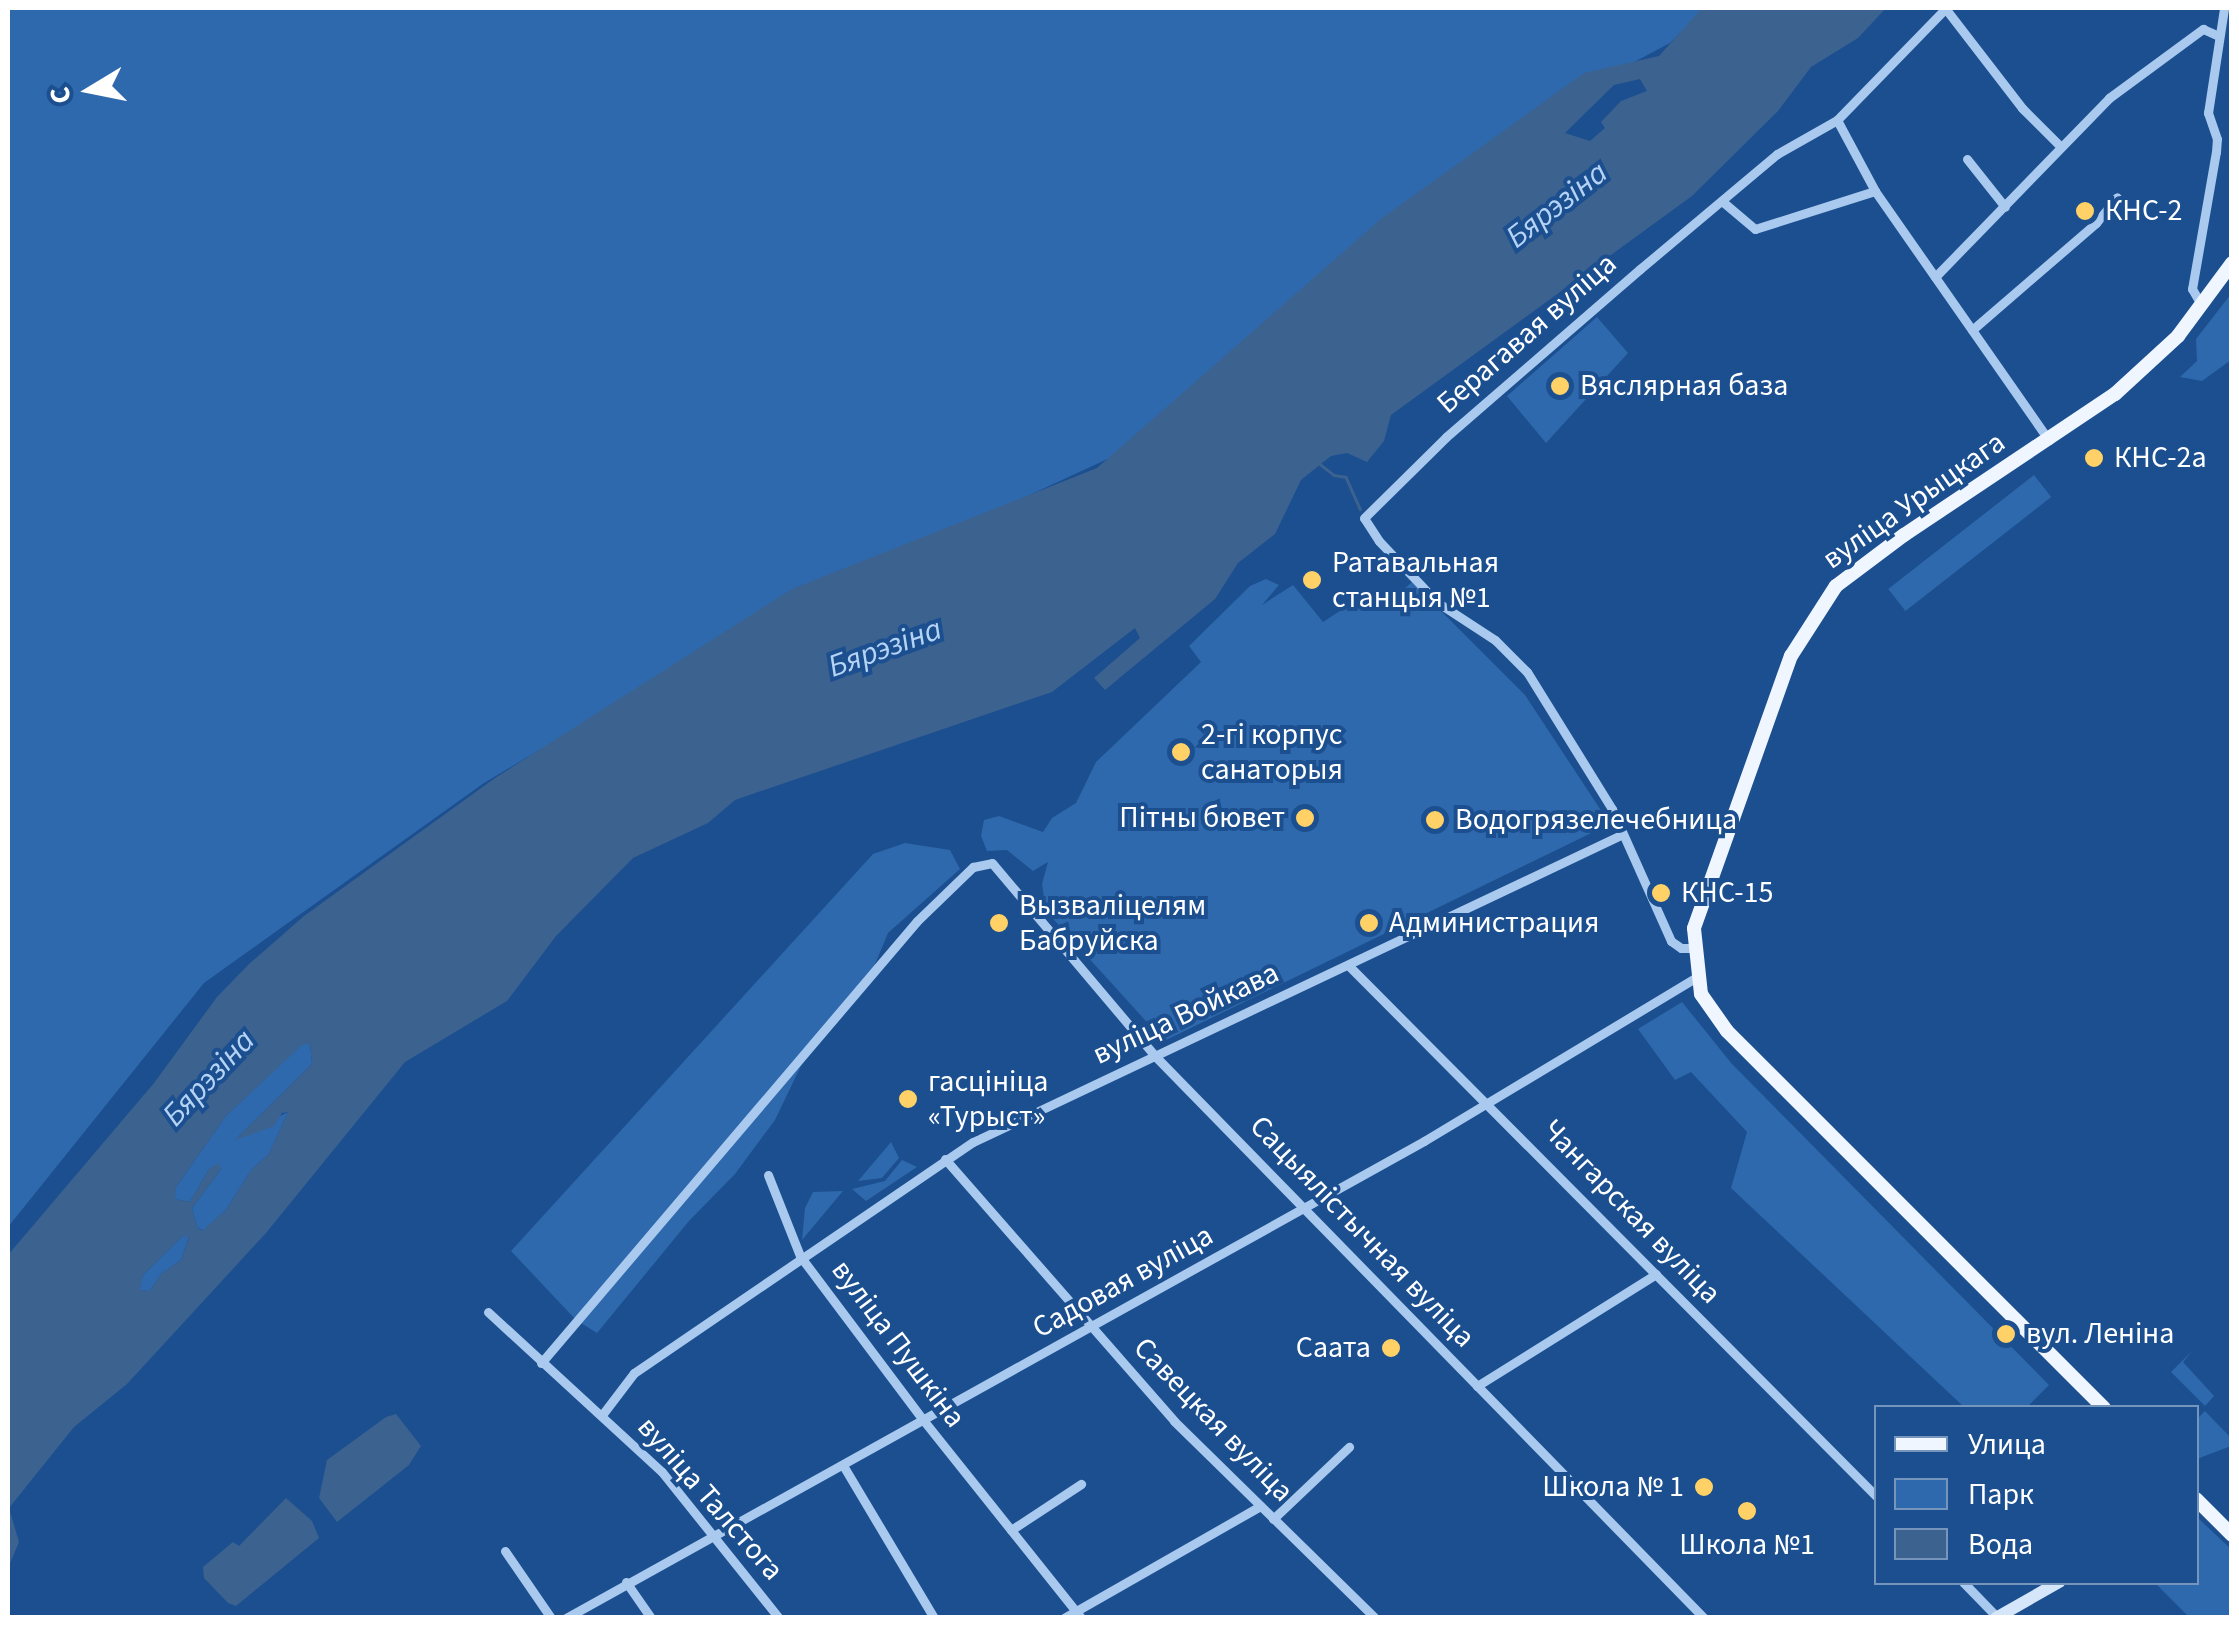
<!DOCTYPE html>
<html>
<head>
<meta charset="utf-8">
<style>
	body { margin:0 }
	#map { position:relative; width:2239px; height:1625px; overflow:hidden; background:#1b4f8f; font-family:"Source Sans 3",sans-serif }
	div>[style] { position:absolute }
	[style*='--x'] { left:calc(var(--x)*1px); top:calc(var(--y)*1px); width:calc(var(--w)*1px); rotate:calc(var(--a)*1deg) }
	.green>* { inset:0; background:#2e69ad; transform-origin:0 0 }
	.water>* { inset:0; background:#3c6290 }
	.stream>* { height:2.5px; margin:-1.25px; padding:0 1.25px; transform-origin:1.25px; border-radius:1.25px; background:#3c6290 }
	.street>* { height:9px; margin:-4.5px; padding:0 4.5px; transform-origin:4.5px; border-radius:4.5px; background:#a9c9ee }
	.secondary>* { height:12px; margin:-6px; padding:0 6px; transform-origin:6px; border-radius:6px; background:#d6e6fa }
	.primary>* { height:14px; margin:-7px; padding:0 7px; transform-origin:7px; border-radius:7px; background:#f0f6ff }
	.dots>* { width:28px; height:28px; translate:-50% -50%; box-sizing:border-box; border:5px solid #1b4f8f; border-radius:50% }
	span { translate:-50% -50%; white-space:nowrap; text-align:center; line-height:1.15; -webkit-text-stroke:8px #1b4f8f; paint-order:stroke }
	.poi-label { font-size:30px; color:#fff }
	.left { translate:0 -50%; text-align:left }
	.right { translate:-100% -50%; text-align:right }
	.street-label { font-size:30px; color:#fff }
	.water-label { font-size:32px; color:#b5d3f5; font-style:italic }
	.frame { position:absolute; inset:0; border:10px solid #fff; pointer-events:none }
	.legend { position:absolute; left:1874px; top:1405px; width:325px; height:180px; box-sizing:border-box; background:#1b4f8f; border:2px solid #7695bc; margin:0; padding:12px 18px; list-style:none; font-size:30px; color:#fff }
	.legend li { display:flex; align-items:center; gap:20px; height:50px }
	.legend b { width:50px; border:2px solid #7695bc }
	.north { position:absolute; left:40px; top:40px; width:100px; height:100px; -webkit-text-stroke:8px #1b4f8f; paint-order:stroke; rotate:260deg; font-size:28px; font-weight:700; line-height:40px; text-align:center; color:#fff }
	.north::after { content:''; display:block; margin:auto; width:35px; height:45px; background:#fff; clip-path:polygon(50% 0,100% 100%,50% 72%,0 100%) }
</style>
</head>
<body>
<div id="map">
	<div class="green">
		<i style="clip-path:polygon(8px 8px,1705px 8px,1670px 43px,1563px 100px,1114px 456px,753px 623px,484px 783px,204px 983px,8px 1227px)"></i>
		<i style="clip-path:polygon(2231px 294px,2231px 360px,2202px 381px,2180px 377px,2197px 361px,2196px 339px)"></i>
		<i style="clip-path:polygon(1597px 317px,1628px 353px,1546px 443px,1507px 396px)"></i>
		<i style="left:2034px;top:475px;width:28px;height:185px;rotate:52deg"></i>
		<i style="clip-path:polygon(1266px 579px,1279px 585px,1262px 605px,1293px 585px,1323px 622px,1358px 599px,1379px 611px,1412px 582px,1525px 695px,1610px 824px,1164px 1041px,1046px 911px,1042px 884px,1048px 862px,1033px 871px,1007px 850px,987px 851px,981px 836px,984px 820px,999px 816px,1043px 832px,1052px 818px,1076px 803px,1096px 762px,1201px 662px,1189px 646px,1250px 586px)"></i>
		<i style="clip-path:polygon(905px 843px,950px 850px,960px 869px,888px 933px,873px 969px,809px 1049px,775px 1120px,735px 1174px,689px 1221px,597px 1333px,576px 1320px,511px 1251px,873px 854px)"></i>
		<i style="clip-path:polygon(1682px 1002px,1732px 1064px,2049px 1385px,2027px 1407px,1964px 1407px,1731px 1188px,1747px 1132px,1691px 1072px,1675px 1080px,1638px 1029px)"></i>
		<i style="clip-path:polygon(310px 1043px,312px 1064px,237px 1138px,288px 1112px,269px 1154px,251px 1170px,226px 1210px,203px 1231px,197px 1227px,192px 1208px,221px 1169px,209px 1169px,190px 1202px,174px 1199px,176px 1187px,226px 1116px,302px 1044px)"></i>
		<i style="clip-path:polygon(891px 1142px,899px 1158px,882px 1178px,858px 1181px)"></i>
		<i style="clip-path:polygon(902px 1160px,917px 1167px,866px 1201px,852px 1189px,885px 1181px)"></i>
		<i style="clip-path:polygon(843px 1191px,802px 1240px,805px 1208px,813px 1192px)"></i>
		<i style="clip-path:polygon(183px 1236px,189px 1236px,181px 1260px,161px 1274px,150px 1291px,139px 1290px,143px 1275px)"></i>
		<i style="clip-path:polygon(2193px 1350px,2183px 1362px,2214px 1396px,2205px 1406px,2171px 1372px)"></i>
		<i style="clip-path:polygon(2205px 1411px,2231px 1438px,2231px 1446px,2197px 1459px,2197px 1419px)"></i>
		<i style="clip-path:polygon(2199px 1519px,2231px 1549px,2231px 1617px,2189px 1617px,2155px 1583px,2196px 1582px)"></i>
	</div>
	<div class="water">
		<i style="clip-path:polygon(evenodd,1702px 8px,1886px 8px,1858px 38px,1811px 67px,1778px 111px,1692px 196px,1391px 415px,1384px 441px,1367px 462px,1347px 453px,1331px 456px,1301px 480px,1275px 534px,1238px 563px,1215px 599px,1105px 690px,1094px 678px,1140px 638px,1135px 628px,1052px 692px,735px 800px,708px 823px,633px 858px,556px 936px,507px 1001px,405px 1062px,266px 1233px,127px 1384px,74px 1427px,9px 1508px,19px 1542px,8px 1568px,8px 1255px,154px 1083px,217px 997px,249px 964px,304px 916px,495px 778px,792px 589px,1097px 468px,1382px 218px,1584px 73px,1659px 56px,1702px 8px,1640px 79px,1647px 91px,1621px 101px,1601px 122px,1605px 128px,1590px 141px,1565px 133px,1614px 85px,1640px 79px,1702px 8px,310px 1043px,312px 1064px,235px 1140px,274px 1126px,282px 1113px,288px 1112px,269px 1154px,251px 1170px,226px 1210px,202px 1231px,197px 1227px,192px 1208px,221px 1169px,219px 1163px,209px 1169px,190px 1202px,175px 1199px,176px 1187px,226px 1116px,302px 1045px,310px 1043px,1702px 8px,183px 1236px,189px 1237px,181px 1260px,161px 1274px,150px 1291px,140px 1290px,143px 1275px,183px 1236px)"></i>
		<i style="clip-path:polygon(396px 1414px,421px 1446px,409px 1465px,337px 1522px,319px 1498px,327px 1460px,386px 1417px)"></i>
		<i style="clip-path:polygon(286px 1498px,312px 1521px,319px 1538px,236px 1606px,228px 1603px,204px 1578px,203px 1567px,233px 1542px,239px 1546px)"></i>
	</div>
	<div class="stream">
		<i style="--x:1320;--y:464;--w:18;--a:38"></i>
		<i style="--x:1334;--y:475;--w:12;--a:9"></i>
		<i style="--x:1346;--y:477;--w:35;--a:66"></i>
	</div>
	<div class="street">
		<i style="--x:1945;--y:8;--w:126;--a:52.4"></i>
		<i style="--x:2022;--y:108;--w:55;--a:45"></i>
		<i style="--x:1837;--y:120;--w:81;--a:61.8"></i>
		<i style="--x:1875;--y:191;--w:304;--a:55.1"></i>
		<i style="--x:1967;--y:159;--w:61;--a:51.6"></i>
		<i style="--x:1723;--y:202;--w:42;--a:40.2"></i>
		<i style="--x:1755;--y:229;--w:126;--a:-17.6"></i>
		<i style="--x:1935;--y:277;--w:250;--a:-45.8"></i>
		<i style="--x:2109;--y:98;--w:117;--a:-36.3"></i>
		<i style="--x:2203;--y:29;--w:17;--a:24"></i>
		<i style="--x:2202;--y:306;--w:20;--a:-120"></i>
		<i style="--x:2192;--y:289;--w:139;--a:-80.1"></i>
		<i style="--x:2216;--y:152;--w:13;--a:-86"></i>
		<i style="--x:2217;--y:139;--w:28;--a:-109"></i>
		<i style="--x:2208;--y:113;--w:106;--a:-81.3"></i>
		<i style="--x:1972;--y:330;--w:164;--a:-40.8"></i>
		<i style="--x:2096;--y:223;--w:33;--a:-51"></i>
		<i style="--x:1694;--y:948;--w:13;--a:180"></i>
		<i style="--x:1681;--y:948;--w:12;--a:-145"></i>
		<i style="--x:1671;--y:941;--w:145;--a:-114.1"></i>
		<i style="--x:1612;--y:809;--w:161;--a:-121.8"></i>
		<i style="--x:1527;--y:672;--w:45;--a:-135"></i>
		<i style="--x:1495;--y:640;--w:69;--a:-146.8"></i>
		<i style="--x:1437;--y:602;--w:84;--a:-133.6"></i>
		<i style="--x:1379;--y:541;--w:27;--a:-123"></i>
		<i style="--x:1364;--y:518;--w:115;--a:-44.6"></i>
		<i style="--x:1446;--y:437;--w:257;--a:-40.9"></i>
		<i style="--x:1640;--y:269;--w:179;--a:-40"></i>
		<i style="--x:1777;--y:154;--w:69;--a:-29.5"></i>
		<i style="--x:1837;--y:120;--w:156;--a:-45.8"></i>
		<i style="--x:1348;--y:965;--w:749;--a:45.16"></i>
		<i style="--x:945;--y:1159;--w:348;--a:48.8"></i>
		<i style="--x:1174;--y:1421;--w:281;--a:44.4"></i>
		<i style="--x:768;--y:1175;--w:87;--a:68.4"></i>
		<i style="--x:800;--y:1256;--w:206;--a:53.1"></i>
		<i style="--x:924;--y:1421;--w:252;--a:51.4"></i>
		<i style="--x:488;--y:1312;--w:236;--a:42.6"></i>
		<i style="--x:662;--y:1472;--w:187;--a:51.3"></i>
		<i style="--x:541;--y:1363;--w:580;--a:-49.61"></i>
		<i style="--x:917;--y:921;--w:78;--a:-44"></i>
		<i style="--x:973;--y:867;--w:19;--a:-12"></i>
		<i style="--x:992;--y:863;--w:254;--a:49.8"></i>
		<i style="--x:1156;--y:1057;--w:784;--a:45.67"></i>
		<i style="--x:1477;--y:1386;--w:211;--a:-32"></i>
		<i style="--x:602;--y:1415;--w:53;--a:-52.7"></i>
		<i style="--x:634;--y:1373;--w:410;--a:-34.3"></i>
		<i style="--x:973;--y:1142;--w:717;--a:-25.35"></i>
		<i style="--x:844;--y:1467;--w:176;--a:59.2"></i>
		<i style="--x:1273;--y:1519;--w:105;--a:-43.5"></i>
		<i style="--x:1011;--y:1530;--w:84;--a:-33.3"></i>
		<i style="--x:505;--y:1551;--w:81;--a:55.5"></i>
		<i style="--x:626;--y:1582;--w:44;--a:55.2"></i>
		<i style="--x:1963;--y:1582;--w:49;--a:45.8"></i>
		<i style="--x:566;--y:1618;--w:982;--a:-29.07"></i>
		<i style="--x:1424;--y:1141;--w:318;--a:-31"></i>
		<i style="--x:1064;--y:1618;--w:226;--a:-29.7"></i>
	</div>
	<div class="secondary">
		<i style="--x:1996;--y:1618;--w:73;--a:-29.7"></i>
	</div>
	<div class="primary">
		<i style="--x:2104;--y:1408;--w:533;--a:-135"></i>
		<i style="--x:1727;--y:1031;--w:45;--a:-125.1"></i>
		<i style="--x:1701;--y:994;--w:66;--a:-96.1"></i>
		<i style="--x:1694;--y:928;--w:289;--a:-70.4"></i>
		<i style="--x:1791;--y:656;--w:83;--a:-57.3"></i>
		<i style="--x:1836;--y:586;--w:85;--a:-36.9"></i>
		<i style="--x:1904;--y:535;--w:254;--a:-33.8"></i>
		<i style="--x:2115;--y:394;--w:86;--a:-42.6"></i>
		<i style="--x:2178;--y:336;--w:91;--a:-53.5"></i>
		<i style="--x:2196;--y:1499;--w:51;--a:45"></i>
	</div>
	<div class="dots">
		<i style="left:2085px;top:211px;background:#ffd166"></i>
		<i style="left:1560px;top:386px;background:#ffd166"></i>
		<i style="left:2094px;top:458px;background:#ffd166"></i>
		<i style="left:1312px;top:580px;background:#ffd166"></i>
		<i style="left:1181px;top:752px;background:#ffd166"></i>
		<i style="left:1305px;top:818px;background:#ffd166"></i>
		<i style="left:1435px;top:820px;background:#ffd166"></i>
		<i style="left:1661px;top:893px;background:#ffd166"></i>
		<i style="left:999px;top:923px;background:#ffd166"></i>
		<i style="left:1369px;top:923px;background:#ffd166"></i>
		<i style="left:908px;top:1099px;background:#ffd166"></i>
		<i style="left:2006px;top:1334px;background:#ffd166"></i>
		<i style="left:1391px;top:1348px;background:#ffd166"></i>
		<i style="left:1704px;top:1487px;background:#ffd166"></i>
		<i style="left:1747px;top:1511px;background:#ffd166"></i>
	</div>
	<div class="poi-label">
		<span class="left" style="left:2105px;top:211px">КНС-2</span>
		<span class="left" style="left:1580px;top:386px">Вяслярная база</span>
		<span class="left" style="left:2114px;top:458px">КНС-2а</span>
		<span class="left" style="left:1332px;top:580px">Ратавальная<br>станцыя №1</span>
		<span class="left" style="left:1201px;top:752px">2-гі корпус<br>санаторыя</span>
		<span class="right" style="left:1285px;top:818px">Пітны бювет</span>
		<span class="left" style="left:1455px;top:820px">Водогрязелечебница</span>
		<span class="left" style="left:1681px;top:893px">КНС-15</span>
		<span class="left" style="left:1019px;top:923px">Вызваліцелям<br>Бабруйска</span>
		<span class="left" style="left:1389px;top:923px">Администрация</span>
		<span class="left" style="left:928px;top:1099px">гасцініца<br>«Турыст»</span>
		<span class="left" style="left:2026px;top:1334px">вул. Леніна</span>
		<span class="right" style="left:1371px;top:1348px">Саата</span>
		<span class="right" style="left:1684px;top:1487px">Школа № 1</span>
		<span style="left:1747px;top:1545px">Школа №1</span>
	</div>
	<div class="street-label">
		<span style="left:1527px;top:334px;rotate:-41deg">Берагавая вуліца</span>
		<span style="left:1914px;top:501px;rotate:-35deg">вуліца Урыцкага</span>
		<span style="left:1186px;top:1014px;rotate:-25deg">вуліца Войкава</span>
		<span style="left:1631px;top:1212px;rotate:46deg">Чангарская вуліца</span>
		<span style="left:1362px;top:1232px;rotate:46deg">Сацыялістычная вуліца</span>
		<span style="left:1123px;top:1282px;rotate:-29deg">Садовая вуліца</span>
		<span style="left:898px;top:1344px;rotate:53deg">вуліца Пушкіна</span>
		<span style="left:1213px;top:1420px;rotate:46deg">Савецкая вуліца</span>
		<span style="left:710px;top:1499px;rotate:49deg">вуліца Талстога</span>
	</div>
	<div class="water-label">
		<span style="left:1557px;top:205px;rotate:-38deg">Бярэзіна</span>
		<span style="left:885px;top:648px;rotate:-20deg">Бярэзіна</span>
		<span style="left:209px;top:1078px;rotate:-47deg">Бярэзіна</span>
	</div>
	<div class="frame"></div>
	<ul class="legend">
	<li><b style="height:12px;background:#f0f6ff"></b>Улица</li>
	<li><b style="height:28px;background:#2e69ad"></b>Парк</li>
	<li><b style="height:28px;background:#3c6290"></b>Вода</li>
	</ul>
	<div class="north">С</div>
</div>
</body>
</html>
